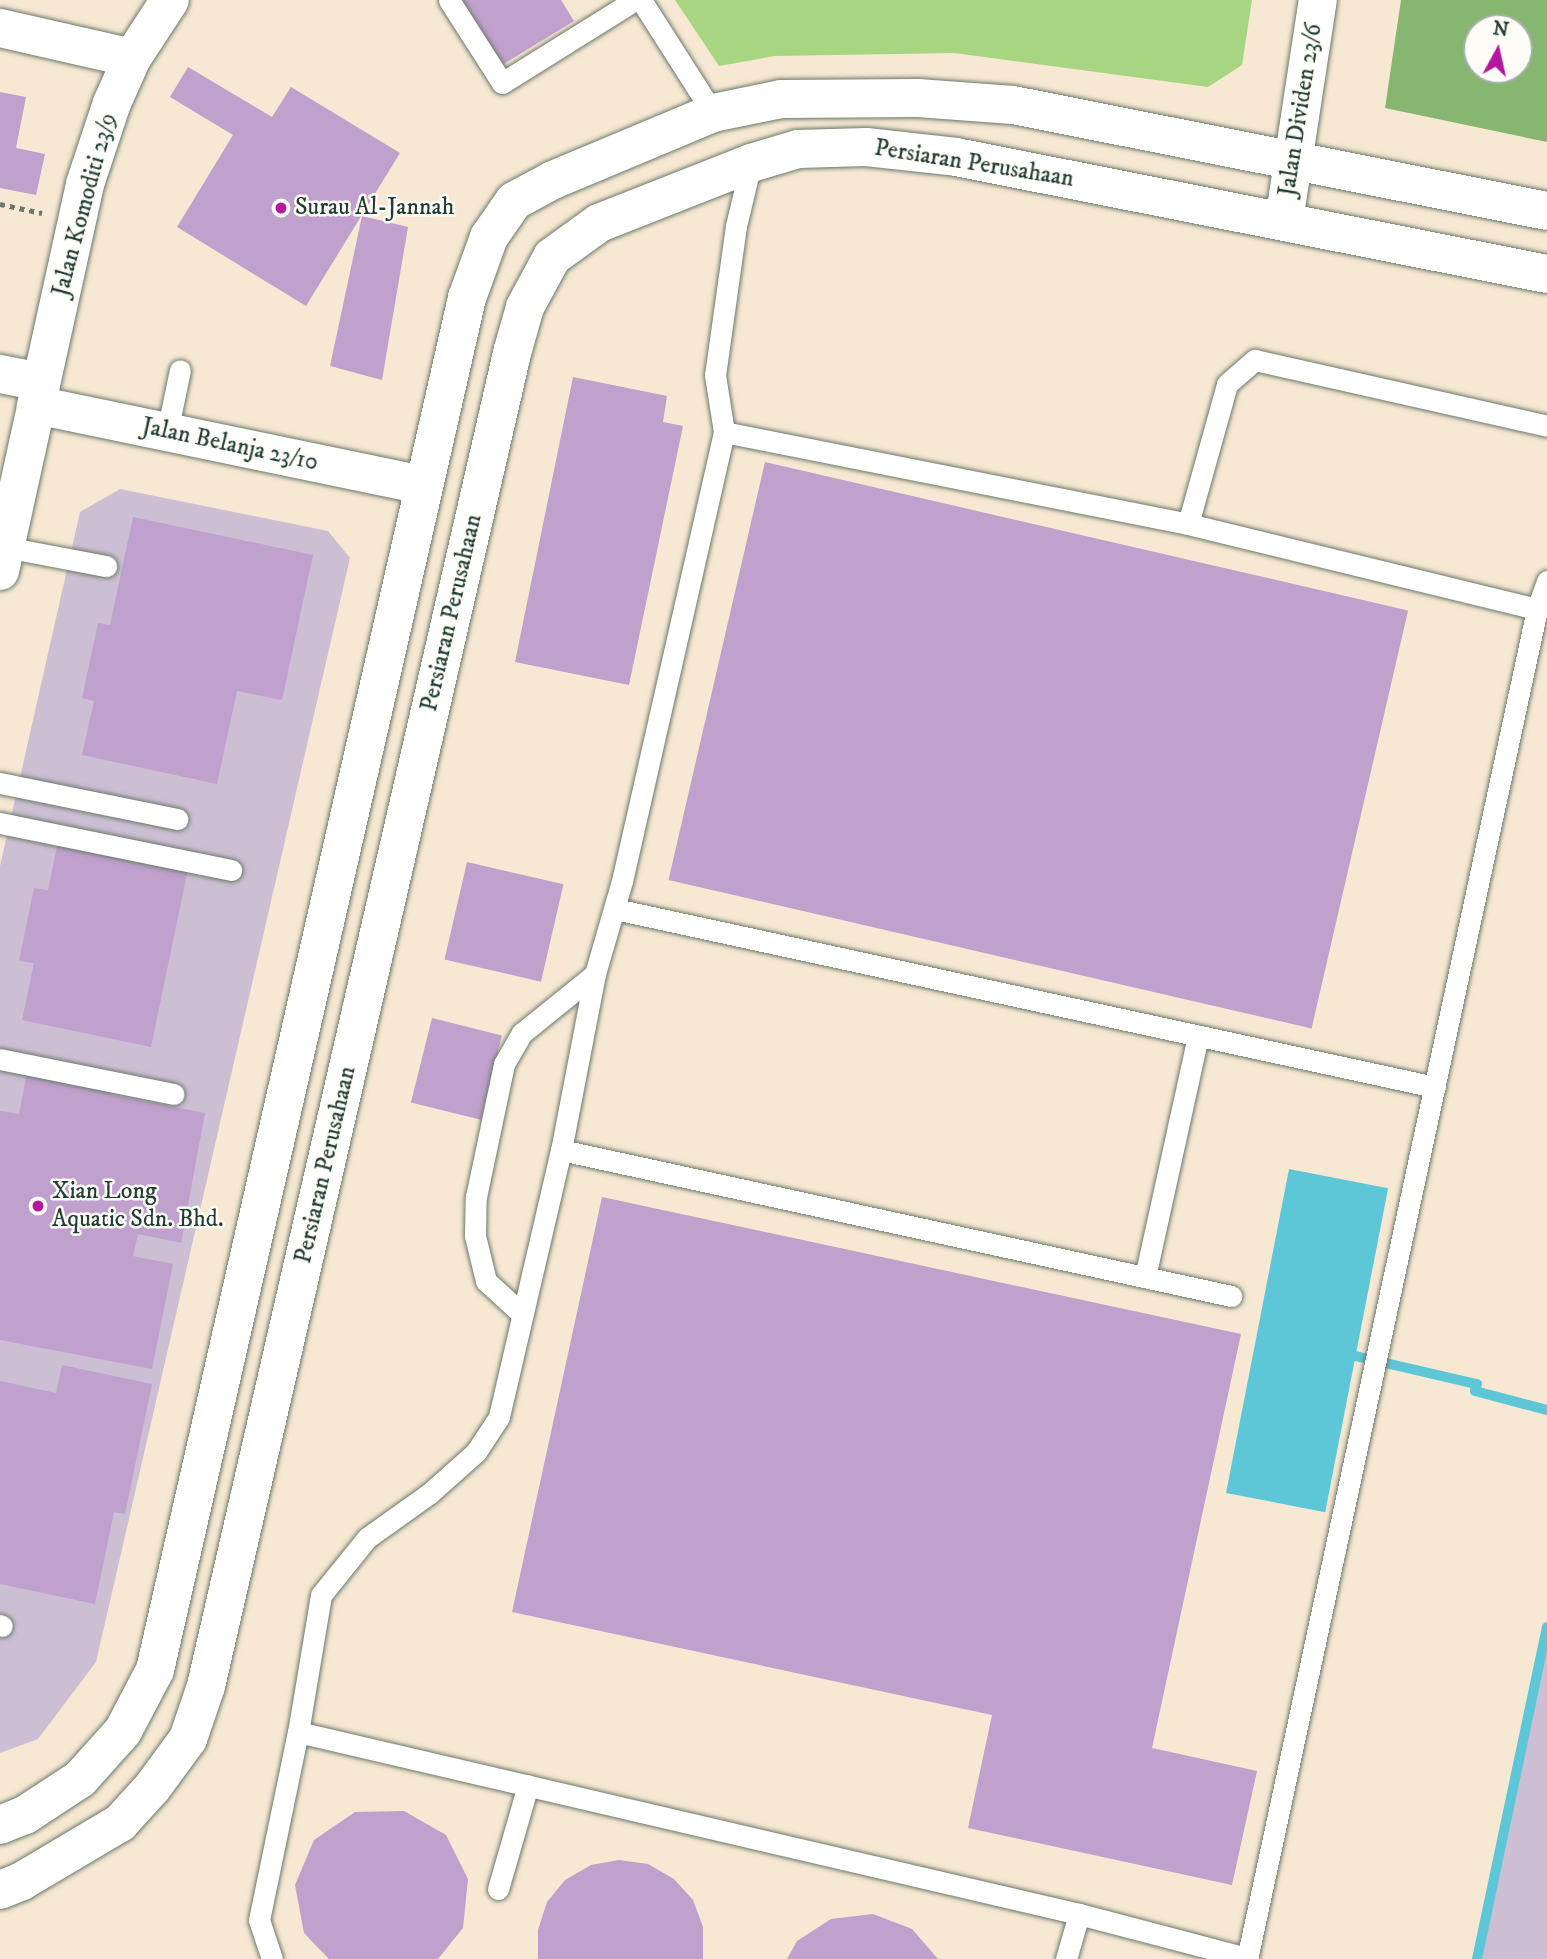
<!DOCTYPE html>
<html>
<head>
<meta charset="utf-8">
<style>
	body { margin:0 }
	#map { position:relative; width:1547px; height:1959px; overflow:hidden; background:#f6e8d2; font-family:"IM FELL DW Pica",serif }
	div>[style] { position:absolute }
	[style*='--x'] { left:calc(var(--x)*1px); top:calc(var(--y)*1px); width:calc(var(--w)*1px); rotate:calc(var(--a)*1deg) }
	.industrial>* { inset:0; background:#ccbed3 }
	.green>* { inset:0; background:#a8d582 }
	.forest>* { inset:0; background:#86b670 }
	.water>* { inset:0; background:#5dc7d8; transform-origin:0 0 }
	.stream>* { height:10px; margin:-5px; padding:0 5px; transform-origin:5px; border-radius:5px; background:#5dc7d8 }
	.building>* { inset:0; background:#c0a0cc; transform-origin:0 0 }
	.path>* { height:4.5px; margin-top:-2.25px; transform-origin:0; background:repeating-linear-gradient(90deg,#6a796b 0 5px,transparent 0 10px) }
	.roads { filter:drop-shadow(0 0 2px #6a796b) drop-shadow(0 0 2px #6a796b) }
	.service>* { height:21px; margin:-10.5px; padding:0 10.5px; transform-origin:10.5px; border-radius:10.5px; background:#fff }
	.minor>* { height:38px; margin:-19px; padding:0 19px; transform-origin:19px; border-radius:19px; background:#fff }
	.tertiary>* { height:38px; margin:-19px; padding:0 19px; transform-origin:19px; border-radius:19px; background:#fff }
	.secondary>* { height:38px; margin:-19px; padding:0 19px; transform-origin:19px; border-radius:19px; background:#fff }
	.dots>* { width:19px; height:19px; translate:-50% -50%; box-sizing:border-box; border:4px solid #fdfcf7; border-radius:50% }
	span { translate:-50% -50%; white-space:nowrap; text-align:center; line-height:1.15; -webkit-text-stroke:5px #fdfcf7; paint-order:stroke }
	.street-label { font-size:24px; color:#1f3d34 }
	.poi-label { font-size:24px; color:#1f3d34 }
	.left { translate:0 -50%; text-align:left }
	.north { position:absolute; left:1463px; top:14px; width:70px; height:70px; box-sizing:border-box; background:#fdfcf7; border:2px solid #a4b0a9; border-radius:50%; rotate:8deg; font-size:19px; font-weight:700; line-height:28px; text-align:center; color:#1f3d34 }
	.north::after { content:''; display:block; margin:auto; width:24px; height:32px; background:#b5179e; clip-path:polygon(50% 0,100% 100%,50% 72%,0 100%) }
</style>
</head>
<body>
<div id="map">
	<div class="industrial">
		<i style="clip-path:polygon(120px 489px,328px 531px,350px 558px,96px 1662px,38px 1739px,0 1753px,0 866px,80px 512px)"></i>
		<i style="clip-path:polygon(1547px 1627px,1547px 1959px,1477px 1959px)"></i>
	</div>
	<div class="green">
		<i style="clip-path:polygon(675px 0,1252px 0,1242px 65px,1208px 87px,954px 53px,775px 56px,719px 66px)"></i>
	</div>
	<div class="forest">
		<i style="clip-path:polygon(evenodd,1401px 0,1547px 0,1547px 142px,1385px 108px,1401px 0,1477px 28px,1519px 28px,1519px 70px,1477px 70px,1477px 28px)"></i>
	</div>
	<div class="water">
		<i style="left:1289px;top:1169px;width:101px;height:330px;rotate:11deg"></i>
	</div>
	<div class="stream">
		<i style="--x:1351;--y:1355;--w:129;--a:13"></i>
		<i style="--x:1477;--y:1384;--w:7;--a:106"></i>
		<i style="--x:1475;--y:1391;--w:74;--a:14.8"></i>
		<i style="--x:1477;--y:1959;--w:339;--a:-78.1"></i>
	</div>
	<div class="building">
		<i style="clip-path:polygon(462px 0,561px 0,574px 21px,502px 65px)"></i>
		<i style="clip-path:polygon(188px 67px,272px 117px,291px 87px,400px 153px,306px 306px,177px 227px,233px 135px,170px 97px)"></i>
		<i style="clip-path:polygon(0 92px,26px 97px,16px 148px,45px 154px,36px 195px,0 188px)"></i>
		<i style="clip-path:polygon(362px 216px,408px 227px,382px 380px,330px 366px)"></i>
		<i style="clip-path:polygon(573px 377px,667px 396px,663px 422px,683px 426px,629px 685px,515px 662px)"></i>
		<i style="left:765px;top:462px;width:660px;height:429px;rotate:13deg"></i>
		<i style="clip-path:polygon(133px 517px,313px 555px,282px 700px,237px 691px,217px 784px,82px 755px,94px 701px,82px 698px,98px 623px,110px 625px)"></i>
		<i style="clip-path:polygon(58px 842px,188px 869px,151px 1047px,22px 1020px,34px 963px,19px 961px,34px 888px,48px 890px)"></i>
		<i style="left:467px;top:862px;width:99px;height:100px;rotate:13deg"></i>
		<i style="left:432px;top:1018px;width:72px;height:87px;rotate:14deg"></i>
		<i style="clip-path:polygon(27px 1073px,112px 1089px,111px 1095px,205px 1113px,181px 1243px,138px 1234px,133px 1256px,173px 1264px,152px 1369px,0 1340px,0 1111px,19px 1114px)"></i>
		<i style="clip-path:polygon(602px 1197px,1241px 1334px,1152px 1748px,1257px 1771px,1232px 1885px,968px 1828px,992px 1715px,512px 1612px)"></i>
		<i style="clip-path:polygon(62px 1365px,152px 1384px,125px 1514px,114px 1512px,95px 1604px,0 1584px,0 1381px,56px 1393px)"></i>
		<i style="clip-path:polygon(404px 1811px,446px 1835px,468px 1879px,463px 1928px,438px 1959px,329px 1959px,304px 1933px,295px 1885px,314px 1840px,355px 1812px)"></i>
		<i style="clip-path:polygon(619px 1860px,648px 1864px,674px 1879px,693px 1900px,703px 1927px,703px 1959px,538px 1959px,538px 1930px,547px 1902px,565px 1880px,591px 1865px)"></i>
		<i style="clip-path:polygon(873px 1914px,912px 1929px,938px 1959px,787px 1959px,797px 1941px,831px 1919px)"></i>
	</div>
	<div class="path">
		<i style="--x:0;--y:204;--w:43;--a:12.1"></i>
	</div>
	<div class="roads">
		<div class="service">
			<i style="--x:449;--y:0;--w:98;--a:57.4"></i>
			<i style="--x:502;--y:83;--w:157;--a:-32"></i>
			<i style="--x:641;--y:0;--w:134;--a:57.5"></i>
			<i style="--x:751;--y:163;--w:65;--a:103.4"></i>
			<i style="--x:736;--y:226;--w:150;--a:98"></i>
			<i style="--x:715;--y:375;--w:58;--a:81"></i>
			<i style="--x:724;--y:432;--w:460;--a:102.8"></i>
			<i style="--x:622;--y:881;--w:97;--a:106.2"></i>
			<i style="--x:595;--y:974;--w:179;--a:100.9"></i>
			<i style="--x:561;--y:1150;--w:274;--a:103.1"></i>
			<i style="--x:499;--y:1417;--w:42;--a:123.3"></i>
			<i style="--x:476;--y:1452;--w:62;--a:138.3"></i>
			<i style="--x:430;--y:1493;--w:77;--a:144.5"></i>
			<i style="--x:367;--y:1538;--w:73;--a:128.9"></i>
			<i style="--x:321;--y:1595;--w:139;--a:99.5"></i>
			<i style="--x:298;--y:1732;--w:802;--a:13.12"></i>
			<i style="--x:1079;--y:1914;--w:174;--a:14.7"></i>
			<i style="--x:167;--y:432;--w:63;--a:-78.2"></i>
			<i style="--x:724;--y:432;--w:473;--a:11.2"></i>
			<i style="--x:1188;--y:524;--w:359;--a:13.7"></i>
			<i style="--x:1537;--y:609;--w:1381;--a:102.12"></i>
			<i style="--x:1188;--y:524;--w:145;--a:-74.4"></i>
			<i style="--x:1227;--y:384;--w:37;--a:-41"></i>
			<i style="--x:1255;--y:360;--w:299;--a:12.7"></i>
			<i style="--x:5;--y:547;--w:103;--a:10.7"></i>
			<i style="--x:1537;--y:609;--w:30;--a:-70"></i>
			<i style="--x:0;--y:783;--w:181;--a:11.5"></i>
			<i style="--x:0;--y:823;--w:236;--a:11.5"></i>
			<i style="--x:615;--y:909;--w:839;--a:12.25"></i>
			<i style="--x:0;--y:1059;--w:177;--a:11.4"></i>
			<i style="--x:561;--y:1150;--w:686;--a:12.29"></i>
			<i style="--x:1145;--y:1277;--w:247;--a:-77.6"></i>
			<i style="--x:521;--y:1313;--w:47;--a:-137.6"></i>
			<i style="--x:486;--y:1281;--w:46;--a:-103.7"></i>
			<i style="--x:475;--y:1236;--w:39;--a:-89"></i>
			<i style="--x:476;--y:1197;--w:136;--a:-78.1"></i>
			<i style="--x:504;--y:1064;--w:36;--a:-60"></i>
			<i style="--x:522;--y:1033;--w:94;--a:-38.9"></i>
			<i style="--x:0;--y:1625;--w:2;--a:27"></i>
			<i style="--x:498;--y:1889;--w:108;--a:-73.9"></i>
			<i style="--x:272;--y:1959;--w:41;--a:-108.4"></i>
			<i style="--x:259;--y:1920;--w:192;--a:-78.3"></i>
			<i style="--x:1066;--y:1959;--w:47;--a:-73.9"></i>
		</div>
		<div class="minor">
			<i style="--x:0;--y:28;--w:135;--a:12.8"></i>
			<i style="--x:0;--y:374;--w:42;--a:11"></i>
			<i style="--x:36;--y:405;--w:396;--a:11.7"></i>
			<i style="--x:0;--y:571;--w:396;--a:-77.6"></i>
			<i style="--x:85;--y:184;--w:85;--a:-71.6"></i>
			<i style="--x:112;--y:103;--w:49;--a:-66"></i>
			<i style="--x:132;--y:58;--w:69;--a:-56.8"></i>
		</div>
		<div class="tertiary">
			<i style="--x:1284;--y:221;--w:224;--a:-81.3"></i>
		</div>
		<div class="secondary">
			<i style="--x:0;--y:1825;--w:27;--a:-22"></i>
			<i style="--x:25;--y:1815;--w:66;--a:-33.2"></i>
			<i style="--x:80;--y:1779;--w:64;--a:-48.1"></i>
			<i style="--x:123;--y:1731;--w:69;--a:-62.3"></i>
			<i style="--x:155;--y:1670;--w:1407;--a:-77.19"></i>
			<i style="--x:467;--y:298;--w:65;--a:-70.2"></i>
			<i style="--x:489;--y:237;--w:44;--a:-55.2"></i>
			<i style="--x:514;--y:201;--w:44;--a:-28.3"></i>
			<i style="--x:553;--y:180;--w:173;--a:-22.7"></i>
			<i style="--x:713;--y:113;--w:69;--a:-11.6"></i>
			<i style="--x:781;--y:99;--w:137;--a:-0.4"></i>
			<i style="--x:918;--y:98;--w:95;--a:4.2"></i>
			<i style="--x:1013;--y:105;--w:544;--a:11.23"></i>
			<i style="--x:0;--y:1890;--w:24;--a:-22"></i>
			<i style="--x:22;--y:1881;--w:114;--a:-30.6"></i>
			<i style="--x:120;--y:1823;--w:47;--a:-47.6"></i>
			<i style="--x:152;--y:1788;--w:61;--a:-53.7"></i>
			<i style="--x:188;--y:1739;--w:56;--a:-71.2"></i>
			<i style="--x:206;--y:1686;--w:1368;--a:-77.07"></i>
			<i style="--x:512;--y:353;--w:48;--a:-74.2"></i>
			<i style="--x:525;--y:307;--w:57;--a:-61.6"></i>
			<i style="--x:552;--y:257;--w:58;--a:-35.9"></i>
			<i style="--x:599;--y:223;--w:163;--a:-21.5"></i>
			<i style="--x:751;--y:163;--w:49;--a:-16.6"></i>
			<i style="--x:798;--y:149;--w:68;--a:-1.7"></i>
			<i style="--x:866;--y:147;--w:91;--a:6.3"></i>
			<i style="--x:956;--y:157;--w:602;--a:11.2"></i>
		</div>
	</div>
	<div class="dots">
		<i style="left:281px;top:208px;background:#b5179e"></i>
		<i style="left:38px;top:1206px;background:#b5179e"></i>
	</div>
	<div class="street-label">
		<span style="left:1301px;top:110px;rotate:-81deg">Jalan Dividen 23/6</span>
		<span style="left:974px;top:164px;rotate:9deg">Persiaran Perusahaan</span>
		<span style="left:85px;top:205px;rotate:-75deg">Jalan Komoditi 23/9</span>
		<span style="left:230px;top:445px;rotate:12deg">Jalan Belanja 23/10</span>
		<span style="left:452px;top:613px;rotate:-77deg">Persiaran Perusahaan</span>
		<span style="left:326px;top:1165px;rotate:-77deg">Persiaran Perusahaan</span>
	</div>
	<div class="poi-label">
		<span class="left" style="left:295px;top:208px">Surau Al-Jannah</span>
		<span class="left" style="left:52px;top:1206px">Xian Long<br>Aquatic Sdn. Bhd.</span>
	</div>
	<div class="north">N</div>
</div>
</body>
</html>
